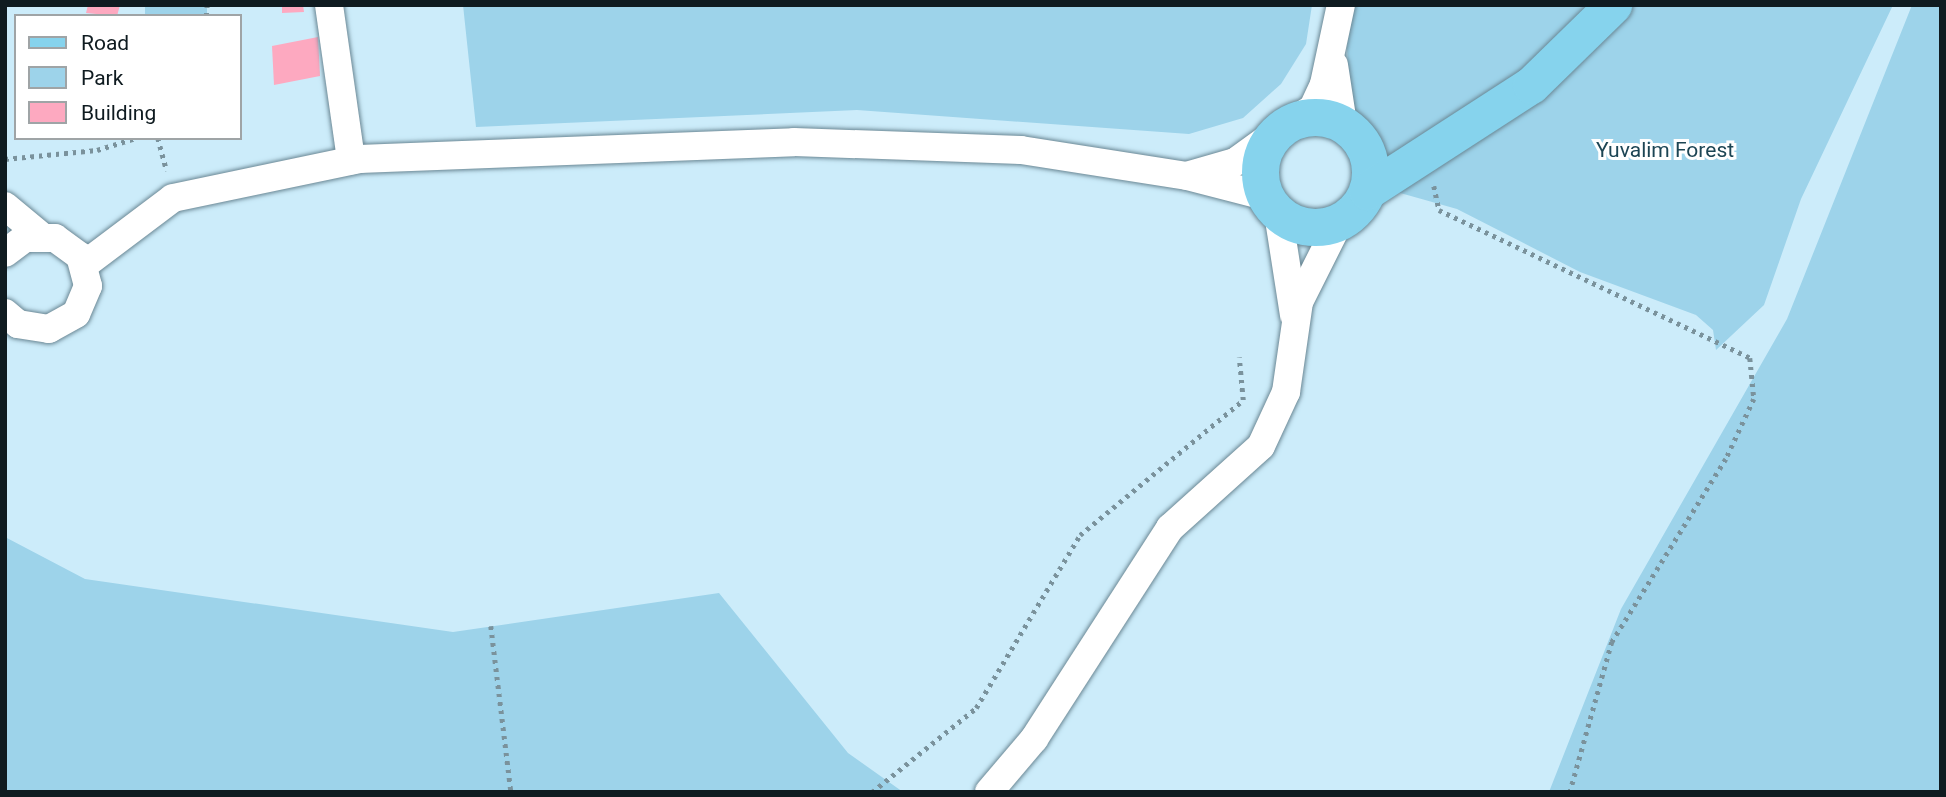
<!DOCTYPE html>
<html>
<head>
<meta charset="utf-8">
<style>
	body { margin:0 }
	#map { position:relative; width:1946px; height:797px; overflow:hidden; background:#ccecfa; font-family:Roboto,sans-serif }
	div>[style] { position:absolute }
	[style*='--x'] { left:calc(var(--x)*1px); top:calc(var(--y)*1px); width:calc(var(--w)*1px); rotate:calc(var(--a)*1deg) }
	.green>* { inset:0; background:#9dd3ea; transform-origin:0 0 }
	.building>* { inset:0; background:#fda9c0 }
	.path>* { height:4.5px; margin-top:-2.25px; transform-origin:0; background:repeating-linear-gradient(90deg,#7a929c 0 3.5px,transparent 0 8.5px) }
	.roads { filter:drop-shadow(0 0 2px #6a8794) drop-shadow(0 0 2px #6a8794) }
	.minor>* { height:28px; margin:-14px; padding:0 14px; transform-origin:14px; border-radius:14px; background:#fff }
	.major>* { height:37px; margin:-18.5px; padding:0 18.5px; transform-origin:18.5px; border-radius:18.5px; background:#86d3ed }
	.major>.ring { margin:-18.5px; padding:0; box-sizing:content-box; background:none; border:37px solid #86d3ed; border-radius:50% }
	span { translate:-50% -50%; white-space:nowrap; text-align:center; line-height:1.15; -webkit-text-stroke:6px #fff; paint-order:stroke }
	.park-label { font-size:21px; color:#1c4554 }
	.frame { position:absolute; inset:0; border:7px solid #0f1b20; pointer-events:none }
	.legend { position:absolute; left:14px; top:14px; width:228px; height:126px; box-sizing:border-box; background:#fff; border:2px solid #9fa4a6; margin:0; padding:9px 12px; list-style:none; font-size:21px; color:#0f1b20 }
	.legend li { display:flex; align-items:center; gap:14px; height:35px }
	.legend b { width:35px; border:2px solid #9fa4a6 }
</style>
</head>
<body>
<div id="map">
	<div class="green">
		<i style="left:145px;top:5px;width:62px;height:11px"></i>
		<i style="clip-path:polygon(463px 5px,1312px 5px,1306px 44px,1281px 84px,1243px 118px,1189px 134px,857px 110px,476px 127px)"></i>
		<i style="clip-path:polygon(1354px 5px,1893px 5px,1801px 199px,1764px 305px,1716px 350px,1713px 330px,1696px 315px,1580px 272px,1457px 209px,1379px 187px,1353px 162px,1347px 47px)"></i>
		<i style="clip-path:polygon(1912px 5px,1941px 5px,1941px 792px,1549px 792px,1621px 609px,1787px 319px)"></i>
		<i style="clip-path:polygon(5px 537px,85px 579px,453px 632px,719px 593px,848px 753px,903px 792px,5px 792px)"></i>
	</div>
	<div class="building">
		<i style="clip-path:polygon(88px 5px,120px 5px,117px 16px,86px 13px)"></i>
		<i style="clip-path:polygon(282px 5px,303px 5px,304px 12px,282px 13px)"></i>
		<i style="clip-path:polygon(318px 37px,320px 76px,274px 85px,272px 46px)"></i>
	</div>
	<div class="path">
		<i style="--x:206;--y:16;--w:11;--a:-85"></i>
		<i style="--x:158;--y:138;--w:34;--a:75"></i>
		<i style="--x:5;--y:159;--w:92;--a:-5.6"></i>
		<i style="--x:97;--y:150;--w:41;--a:-17.1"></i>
		<i style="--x:1434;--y:186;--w:25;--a:78"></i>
		<i style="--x:1439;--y:210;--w:344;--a:25.4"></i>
		<i style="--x:1750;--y:358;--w:41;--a:84.4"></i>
		<i style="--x:1754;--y:399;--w:66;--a:115"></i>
		<i style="--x:1726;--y:459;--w:216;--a:121.9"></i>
		<i style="--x:1612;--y:642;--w:156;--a:105.6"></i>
		<i style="--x:491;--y:626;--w:167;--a:83.1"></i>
		<i style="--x:872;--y:792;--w:134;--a:-38.9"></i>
		<i style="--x:976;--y:708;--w:202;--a:-59"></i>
		<i style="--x:1080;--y:535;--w:212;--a:-39.6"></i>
		<i style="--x:1243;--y:400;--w:43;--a:-95.3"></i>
	</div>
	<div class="roads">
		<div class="minor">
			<i style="--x:329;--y:5;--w:157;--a:81.9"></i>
			<i style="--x:1334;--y:65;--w:60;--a:81.3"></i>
			<i style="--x:1291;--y:122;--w:26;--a:-32"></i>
			<i style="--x:1313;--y:108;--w:26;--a:-65"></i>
			<i style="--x:1324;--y:84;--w:81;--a:-77.9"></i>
			<i style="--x:1190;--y:175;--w:47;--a:-16.1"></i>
			<i style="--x:1235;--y:162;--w:48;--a:-35.7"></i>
			<i style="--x:5;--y:206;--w:45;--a:39.6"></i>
			<i style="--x:1278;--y:213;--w:103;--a:81.1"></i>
			<i style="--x:5;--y:253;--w:25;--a:-37"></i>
			<i style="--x:25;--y:238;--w:30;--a:0"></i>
			<i style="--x:55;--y:238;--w:31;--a:36"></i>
			<i style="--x:80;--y:256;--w:31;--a:75"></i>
			<i style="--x:88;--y:286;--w:30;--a:113"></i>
			<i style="--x:76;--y:314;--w:31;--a:151"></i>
			<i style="--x:49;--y:329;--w:31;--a:-171"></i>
			<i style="--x:18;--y:324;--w:17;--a:-140"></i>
			<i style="--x:84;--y:265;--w:111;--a:-37"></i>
			<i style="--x:173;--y:198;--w:190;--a:-11.8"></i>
			<i style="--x:359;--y:159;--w:435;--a:-2.2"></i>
			<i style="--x:794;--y:142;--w:227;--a:2"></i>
			<i style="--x:1021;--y:150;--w:168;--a:8.9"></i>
			<i style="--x:1187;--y:176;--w:81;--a:14.4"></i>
			<i style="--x:989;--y:792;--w:70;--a:-49.7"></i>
			<i style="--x:1034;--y:739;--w:251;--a:-57.2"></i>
			<i style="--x:1170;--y:528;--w:122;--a:-42"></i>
			<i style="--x:1261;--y:446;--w:60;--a:-65.2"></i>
			<i style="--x:1286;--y:392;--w:91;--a:-81.8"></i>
			<i style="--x:1299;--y:302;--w:89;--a:-63.4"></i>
		</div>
		<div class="major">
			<i class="ring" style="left:1260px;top:117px;width:73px;height:73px"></i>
			<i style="--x:1367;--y:191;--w:195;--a:-32.9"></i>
			<i style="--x:1531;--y:85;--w:115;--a:-44.3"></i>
		</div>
	</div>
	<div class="park-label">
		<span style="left:1665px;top:150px">Yuvalim Forest</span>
	</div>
	<div class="frame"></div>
	<ul class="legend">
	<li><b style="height:9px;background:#86d3ed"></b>Road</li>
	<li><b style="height:19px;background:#9dd3ea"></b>Park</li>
	<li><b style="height:19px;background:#fda9c0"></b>Building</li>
	</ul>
</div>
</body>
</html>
